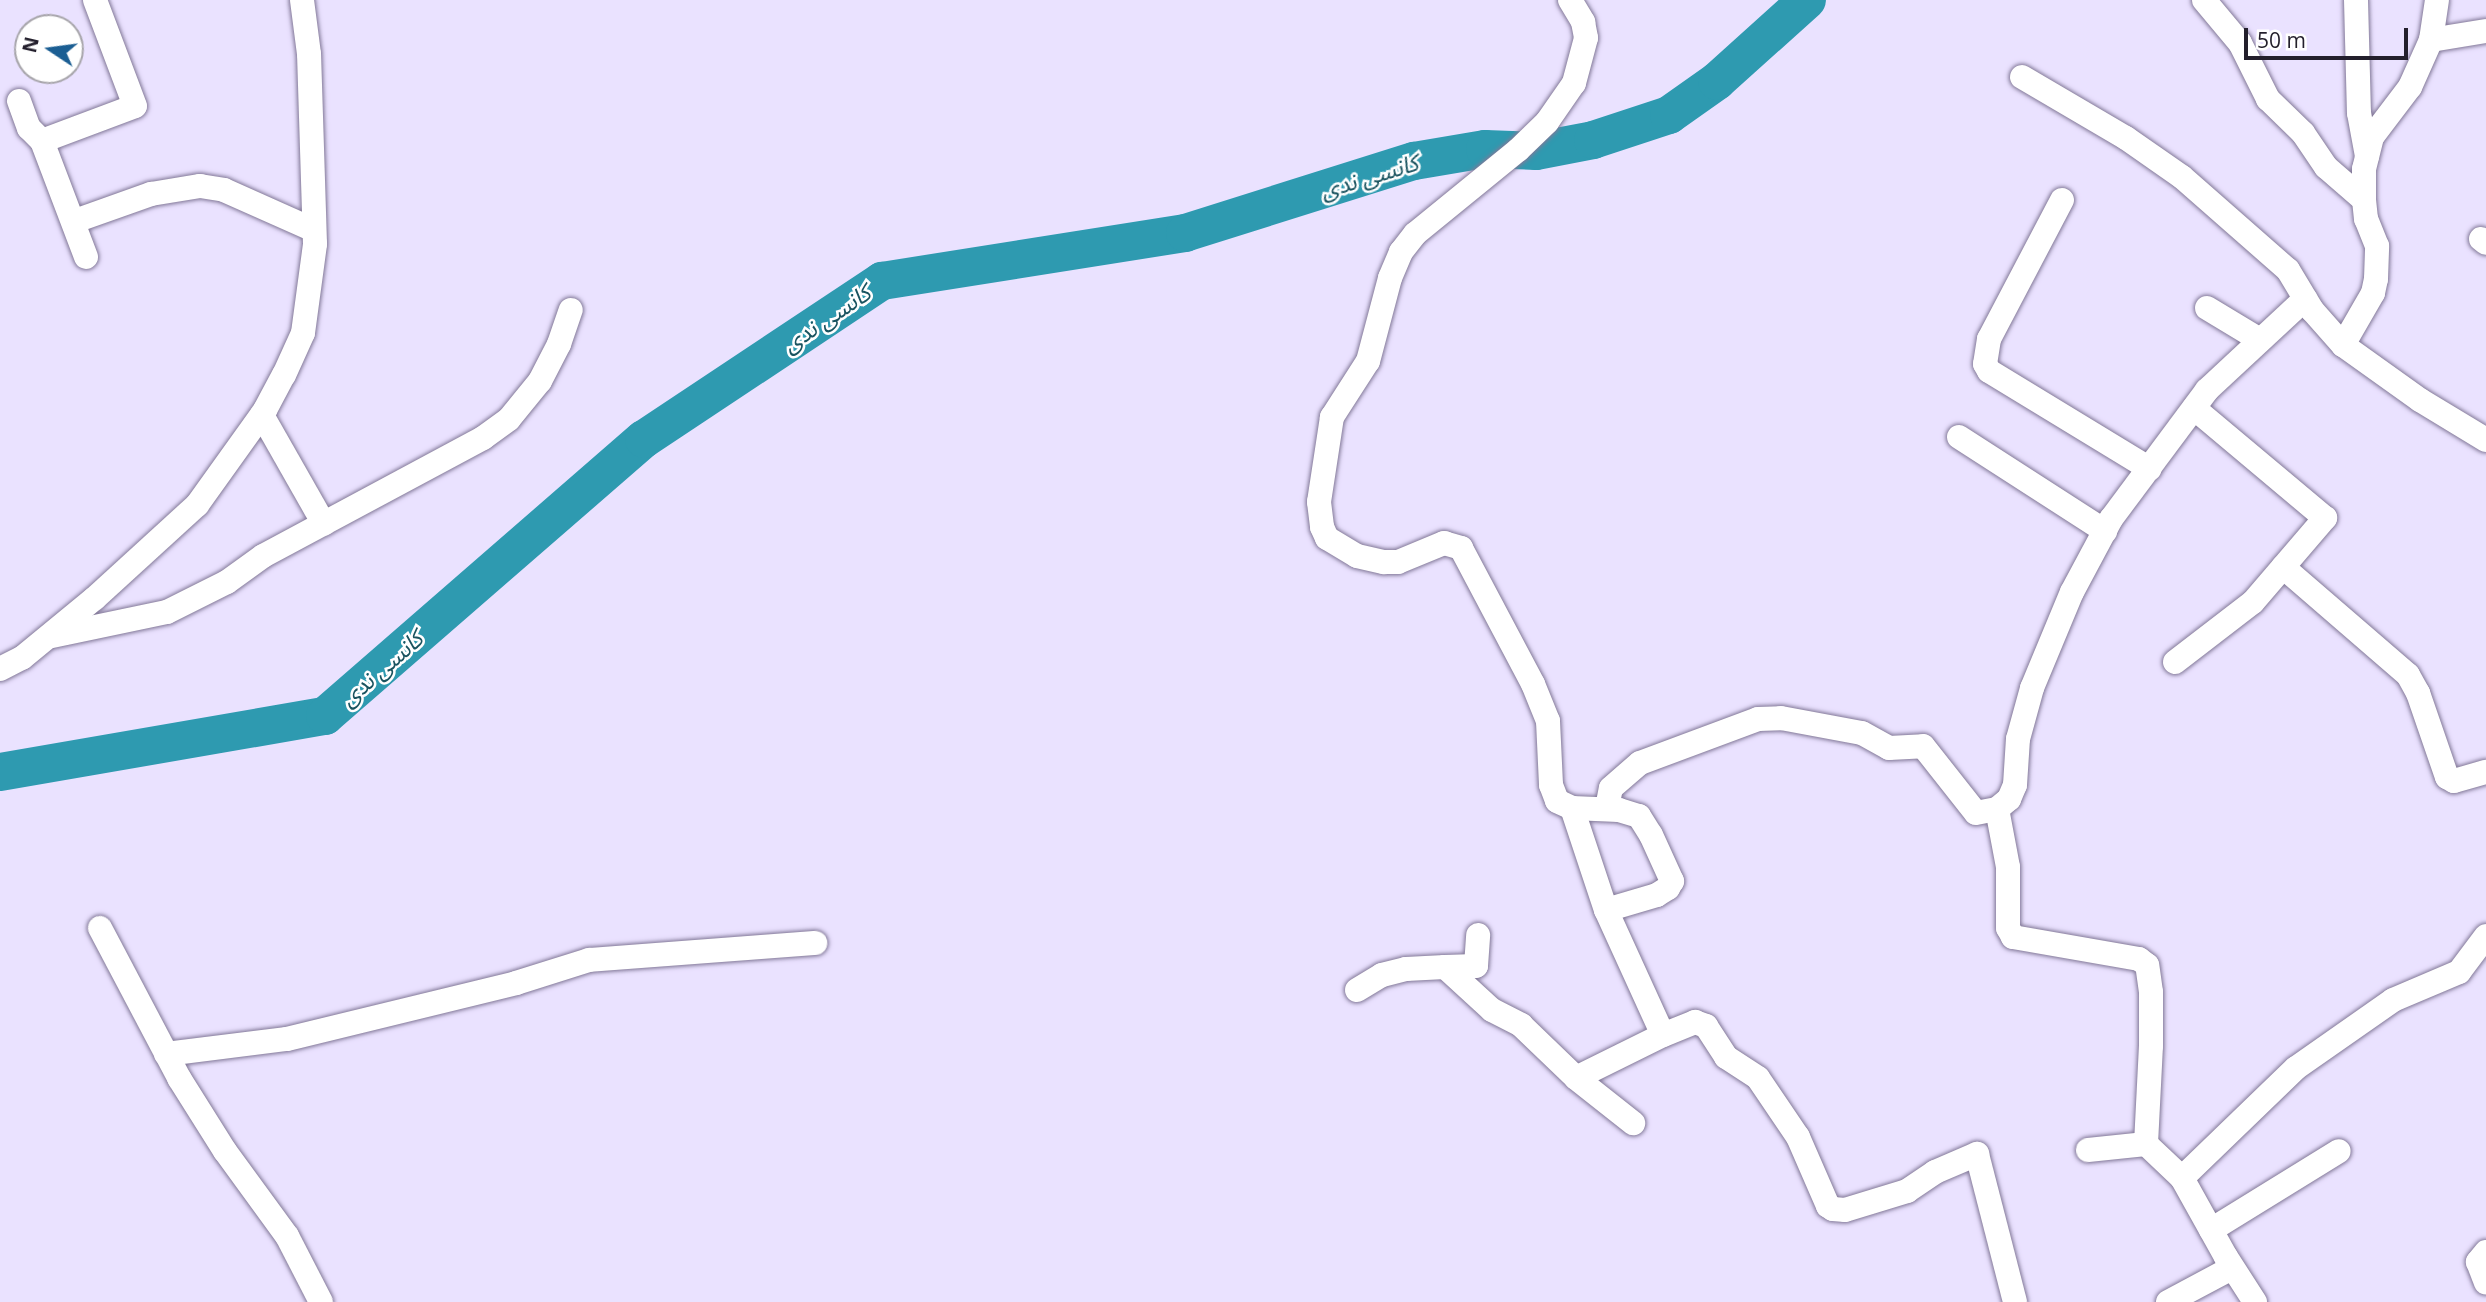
<!DOCTYPE html>
<html>
<head>
<meta charset="utf-8">
<style>
	body { margin:0 }
	#map { position:relative; width:2486px; height:1302px; overflow:hidden; background:#eae2ff; font-family:"Open Sans","Noto Sans Arabic",sans-serif }
	div>[style] { position:absolute }
	[style*='--x'] { left:calc(var(--x)*1px); top:calc(var(--y)*1px); width:calc(var(--w)*1px); rotate:calc(var(--a)*1deg) }
	.river>* { height:38px; margin:-19px; padding:0 19px; transform-origin:19px; border-radius:19px; background:#2e9ab0 }
	.roads { filter:drop-shadow(0 0 2px #827898) drop-shadow(0 0 2px #827898) }
	.street>* { height:24px; margin:-12px; padding:0 12px; transform-origin:12px; border-radius:12px; background:#fff }
	span { translate:-50% -50%; white-space:nowrap; text-align:center; line-height:1.15; -webkit-text-stroke:5px #fff; paint-order:stroke }
	.water-label { font-size:23px; color:#19535f; font-style:italic }
	.north { position:absolute; left:14px; top:14px; width:70px; height:70px; box-sizing:border-box; background:#fff; border:2px solid #a7a5ab; border-radius:50%; rotate:283deg; font-size:19px; font-weight:700; line-height:28px; text-align:center; color:#231f2c }
	.north::after { content:''; display:block; margin:auto; width:24px; height:32px; background:#1b5e93; clip-path:polygon(50% 0,100% 100%,50% 72%,0 100%) }
	.scale { position:absolute; left:2244px; top:28px; width:164px; height:32px; box-sizing:border-box; border:4px solid #231f2c; border-top:0; padding-left:9px; font-size:21px; line-height:24px; white-space:nowrap; color:#231f2c; -webkit-text-stroke:5px #fff; paint-order:stroke }
</style>
</head>
<body>
<div id="map">
	<div class="river">
		<i style="--x:0;--y:772;--w:330;--a:-9.8"></i>
		<i style="--x:325;--y:716;--w:422;--a:-41"></i>
		<i style="--x:644;--y:439;--w:286;--a:-33.6"></i>
		<i style="--x:882;--y:281;--w:307;--a:-9"></i>
		<i style="--x:1185;--y:233;--w:240;--a:-17.5"></i>
		<i style="--x:1414;--y:161;--w:72;--a:-9.6"></i>
		<i style="--x:1485;--y:149;--w:51;--a:2.2"></i>
		<i style="--x:1536;--y:151;--w:58;--a:-10.9"></i>
		<i style="--x:1593;--y:140;--w:80;--a:-18.2"></i>
		<i style="--x:1669;--y:115;--w:59;--a:-35.3"></i>
		<i style="--x:1717;--y:81;--w:121;--a:-42"></i>
	</div>
	<div class="roads">
		<div class="street">
			<i style="--x:1570;--y:0;--w:26;--a:59"></i>
			<i style="--x:1583;--y:22;--w:16;--a:79"></i>
			<i style="--x:1586;--y:38;--w:47;--a:104.9"></i>
			<i style="--x:1574;--y:83;--w:47;--a:124.7"></i>
			<i style="--x:1547;--y:122;--w:40;--a:136"></i>
			<i style="--x:1518;--y:150;--w:133;--a:140.8"></i>
			<i style="--x:1415;--y:234;--w:23;--a:128"></i>
			<i style="--x:1401;--y:252;--w:28;--a:113"></i>
			<i style="--x:1390;--y:278;--w:86;--a:104.8"></i>
			<i style="--x:1368;--y:361;--w:67;--a:122.7"></i>
			<i style="--x:1332;--y:417;--w:86;--a:98.7"></i>
			<i style="--x:1319;--y:502;--w:25;--a:83"></i>
			<i style="--x:1322;--y:527;--w:12;--a:66"></i>
			<i style="--x:1327;--y:538;--w:35;--a:31"></i>
			<i style="--x:1357;--y:556;--w:28;--a:13"></i>
			<i style="--x:1384;--y:562;--w:14;--a:0"></i>
			<i style="--x:1398;--y:562;--w:50;--a:-22.4"></i>
			<i style="--x:1444;--y:543;--w:18;--a:16"></i>
			<i style="--x:1461;--y:548;--w:154;--a:62.1"></i>
			<i style="--x:1533;--y:684;--w:40;--a:68"></i>
			<i style="--x:1548;--y:721;--w:64;--a:87.3"></i>
			<i style="--x:1551;--y:785;--w:17;--a:69"></i>
			<i style="--x:1557;--y:801;--w:17;--a:25"></i>
			<i style="--x:1572;--y:808;--w:47;--a:2.4"></i>
			<i style="--x:1619;--y:810;--w:21;--a:17"></i>
			<i style="--x:1639;--y:816;--w:22;--a:58"></i>
			<i style="--x:1651;--y:835;--w:51;--a:65.5"></i>
			<i style="--x:1672;--y:881;--w:8;--a:120"></i>
			<i style="--x:1668;--y:888;--w:13;--a:148"></i>
			<i style="--x:1657;--y:895;--w:53;--a:163.6"></i>
			<i style="--x:2204;--y:0;--w:56;--a:50.1"></i>
			<i style="--x:2240;--y:43;--w:63;--a:63.4"></i>
			<i style="--x:2268;--y:99;--w:49;--a:44.2"></i>
			<i style="--x:2303;--y:133;--w:41;--a:55.9"></i>
			<i style="--x:2326;--y:167;--w:50;--a:41"></i>
			<i style="--x:2356;--y:0;--w:113;--a:88.5"></i>
			<i style="--x:2359;--y:113;--w:44;--a:79.5"></i>
			<i style="--x:2431;--y:40;--w:56;--a:-9.3"></i>
			<i style="--x:2022;--y:77;--w:121;--a:30.4"></i>
			<i style="--x:2126;--y:138;--w:68;--a:34.9"></i>
			<i style="--x:2182;--y:177;--w:141;--a:41.3"></i>
			<i style="--x:2288;--y:270;--w:47;--a:59"></i>
			<i style="--x:2312;--y:310;--w:47;--a:48.5"></i>
			<i style="--x:2343;--y:345;--w:95;--a:35.5"></i>
			<i style="--x:2420;--y:400;--w:77;--a:31.2"></i>
			<i style="--x:19;--y:101;--w:29;--a:70"></i>
			<i style="--x:29;--y:128;--w:18;--a:45"></i>
			<i style="--x:42;--y:141;--w:124;--a:69.2"></i>
			<i style="--x:42;--y:141;--w:99;--a:-20.6"></i>
			<i style="--x:135;--y:106;--w:113;--a:-110.7"></i>
			<i style="--x:2062;--y:200;--w:157;--a:117.7"></i>
			<i style="--x:1989;--y:339;--w:25;--a:99"></i>
			<i style="--x:1985;--y:364;--w:8;--a:60"></i>
			<i style="--x:1989;--y:371;--w:188;--a:31.3"></i>
			<i style="--x:75;--y:221;--w:81;--a:-19.6"></i>
			<i style="--x:151;--y:194;--w:50;--a:-9.3"></i>
			<i style="--x:200;--y:186;--w:24;--a:9"></i>
			<i style="--x:224;--y:190;--w:98;--a:24"></i>
			<i style="--x:2481;--y:239;--w:6;--a:39"></i>
			<i style="--x:2207;--y:308;--w:62;--a:31.1"></i>
			<i style="--x:2343;--y:345;--w:60;--a:-60"></i>
			<i style="--x:2373;--y:293;--w:14;--a:-78"></i>
			<i style="--x:2376;--y:279;--w:33;--a:-88"></i>
			<i style="--x:2377;--y:246;--w:29;--a:-112"></i>
			<i style="--x:2366;--y:219;--w:19;--a:-96"></i>
			<i style="--x:2364;--y:200;--w:31;--a:-90"></i>
			<i style="--x:2364;--y:169;--w:33;--a:-76"></i>
			<i style="--x:2372;--y:137;--w:63;--a:-52.8"></i>
			<i style="--x:2410;--y:87;--w:51;--a:-65.9"></i>
			<i style="--x:2431;--y:40;--w:40;--a:-81.5"></i>
			<i style="--x:262;--y:415;--w:125;--a:60.4"></i>
			<i style="--x:1959;--y:437;--w:174;--a:32.8"></i>
			<i style="--x:2283;--y:567;--w:165;--a:40.8"></i>
			<i style="--x:2408;--y:675;--w:21;--a:61"></i>
			<i style="--x:2418;--y:693;--w:89;--a:71"></i>
			<i style="--x:2447;--y:777;--w:8;--a:30"></i>
			<i style="--x:2454;--y:781;--w:33;--a:-16"></i>
			<i style="--x:52;--y:636;--w:117;--a:-11.8"></i>
			<i style="--x:167;--y:612;--w:67;--a:-26.6"></i>
			<i style="--x:227;--y:582;--w:44;--a:-35.8"></i>
			<i style="--x:263;--y:556;--w:250;--a:-28.2"></i>
			<i style="--x:483;--y:438;--w:32;--a:-36"></i>
			<i style="--x:509;--y:419;--w:49;--a:-50.8"></i>
			<i style="--x:540;--y:381;--w:42;--a:-62.8"></i>
			<i style="--x:559;--y:344;--w:36;--a:-71"></i>
			<i style="--x:2175;--y:662;--w:98;--a:-37.6"></i>
			<i style="--x:2253;--y:602;--w:111;--a:-49.4"></i>
			<i style="--x:2325;--y:518;--w:171;--a:-140"></i>
			<i style="--x:0;--y:669;--w:25;--a:-27"></i>
			<i style="--x:22;--y:658;--w:94;--a:-39.4"></i>
			<i style="--x:95;--y:598;--w:138;--a:-42.4"></i>
			<i style="--x:197;--y:505;--w:117;--a:-54.4"></i>
			<i style="--x:265;--y:410;--w:40;--a:-62"></i>
			<i style="--x:284;--y:375;--w:46;--a:-65.7"></i>
			<i style="--x:303;--y:333;--w:90;--a:-82.3"></i>
			<i style="--x:315;--y:244;--w:190;--a:-91.8"></i>
			<i style="--x:309;--y:54;--w:54;--a:-97.4"></i>
			<i style="--x:1572;--y:808;--w:108;--a:71.6"></i>
			<i style="--x:1606;--y:910;--w:137;--a:65.5"></i>
			<i style="--x:1663;--y:1035;--w:35;--a:-22"></i>
			<i style="--x:1695;--y:1022;--w:12;--a:20"></i>
			<i style="--x:1706;--y:1026;--w:37;--a:57"></i>
			<i style="--x:1726;--y:1057;--w:38;--a:33"></i>
			<i style="--x:1758;--y:1078;--w:71;--a:55.9"></i>
			<i style="--x:1798;--y:1137;--w:75;--a:66.5"></i>
			<i style="--x:1828;--y:1206;--w:6;--a:31"></i>
			<i style="--x:1833;--y:1209;--w:12;--a:5"></i>
			<i style="--x:1845;--y:1210;--w:65;--a:-17"></i>
			<i style="--x:1907;--y:1191;--w:34;--a:-34"></i>
			<i style="--x:1935;--y:1172;--w:46;--a:-23.2"></i>
			<i style="--x:1977;--y:1154;--w:153;--a:75.6"></i>
			<i style="--x:1607;--y:808;--w:20;--a:-79"></i>
			<i style="--x:1611;--y:788;--w:38;--a:-41"></i>
			<i style="--x:1640;--y:763;--w:126;--a:-20.4"></i>
			<i style="--x:1758;--y:719;--w:23;--a:-2"></i>
			<i style="--x:1781;--y:718;--w:82;--a:10.5"></i>
			<i style="--x:1862;--y:733;--w:31;--a:29"></i>
			<i style="--x:1889;--y:748;--w:34;--a:-3"></i>
			<i style="--x:1923;--y:746;--w:85;--a:51.7"></i>
			<i style="--x:1976;--y:813;--w:21;--a:-11"></i>
			<i style="--x:100;--y:928;--w:170;--a:62.2"></i>
			<i style="--x:179;--y:1078;--w:86;--a:57.8"></i>
			<i style="--x:225;--y:1151;--w:105;--a:53.9"></i>
			<i style="--x:287;--y:1236;--w:74;--a:62.7"></i>
			<i style="--x:1445;--y:967;--w:31;--a:-2"></i>
			<i style="--x:1476;--y:966;--w:31;--a:-86"></i>
			<i style="--x:1357;--y:990;--w:29;--a:-31"></i>
			<i style="--x:1382;--y:975;--w:25;--a:-14"></i>
			<i style="--x:1406;--y:969;--w:39;--a:-3"></i>
			<i style="--x:1445;--y:967;--w:64;--a:42.5"></i>
			<i style="--x:1492;--y:1010;--w:33;--a:27"></i>
			<i style="--x:1521;--y:1025;--w:76;--a:43.9"></i>
			<i style="--x:1576;--y:1078;--w:73;--a:38.3"></i>
			<i style="--x:166;--y:1054;--w:122;--a:-7.1"></i>
			<i style="--x:287;--y:1039;--w:236;--a:-13.7"></i>
			<i style="--x:516;--y:983;--w:77;--a:-17.5"></i>
			<i style="--x:589;--y:960;--w:227;--a:-4.3"></i>
			<i style="--x:1576;--y:1078;--w:97;--a:-26.3"></i>
			<i style="--x:2088;--y:1150;--w:58;--a:-5.9"></i>
			<i style="--x:2182;--y:1178;--w:158;--a:-44"></i>
			<i style="--x:2296;--y:1068;--w:118;--a:-35"></i>
			<i style="--x:2393;--y:1000;--w:72;--a:-23"></i>
			<i style="--x:2459;--y:972;--w:45;--a:-53.1"></i>
			<i style="--x:2211;--y:1230;--w:150;--a:-31.7"></i>
			<i style="--x:2486;--y:1252;--w:13;--a:129"></i>
			<i style="--x:2478;--y:1262;--w:22;--a:69"></i>
			<i style="--x:2168;--y:1302;--w:72;--a:-28"></i>
			<i style="--x:2255;--y:1302;--w:54;--a:-122.8"></i>
			<i style="--x:2226;--y:1257;--w:90;--a:-119.1"></i>
			<i style="--x:2182;--y:1178;--w:50;--a:-136.6"></i>
			<i style="--x:2146;--y:1144;--w:98;--a:-87.1"></i>
			<i style="--x:2151;--y:1046;--w:54;--a:-90"></i>
			<i style="--x:2151;--y:992;--w:27;--a:-98"></i>
			<i style="--x:2147;--y:965;--w:10;--a:-143"></i>
			<i style="--x:2139;--y:959;--w:128;--a:-170.1"></i>
			<i style="--x:2013;--y:937;--w:10;--a:-119"></i>
			<i style="--x:2008;--y:928;--w:61;--a:-90"></i>
			<i style="--x:2008;--y:867;--w:59;--a:-100.7"></i>
			<i style="--x:1997;--y:809;--w:16;--a:-40"></i>
			<i style="--x:2009;--y:799;--w:15;--a:-67"></i>
			<i style="--x:2015;--y:785;--w:46;--a:-86.3"></i>
			<i style="--x:2018;--y:739;--w:53;--a:-74.6"></i>
			<i style="--x:2032;--y:688;--w:104;--a:-67.4"></i>
			<i style="--x:2072;--y:592;--w:83;--a:-61.9"></i>
			<i style="--x:2111;--y:519;--w:161;--a:-53.3"></i>
			<i style="--x:2207;--y:390;--w:134;--a:-42.9"></i>
		</div>
	</div>
	<div class="water-label">
		<span style="left:1369px;top:176px;rotate:-17deg">کانسی ندی</span>
		<span style="left:826px;top:318px;rotate:-34deg">کانسی ندی</span>
		<span style="left:381px;top:668px;rotate:-41deg">کانسی ندی</span>
	</div>
	<div class="north">N</div>
	<div class="scale">50 m</div>
</div>
</body>
</html>
